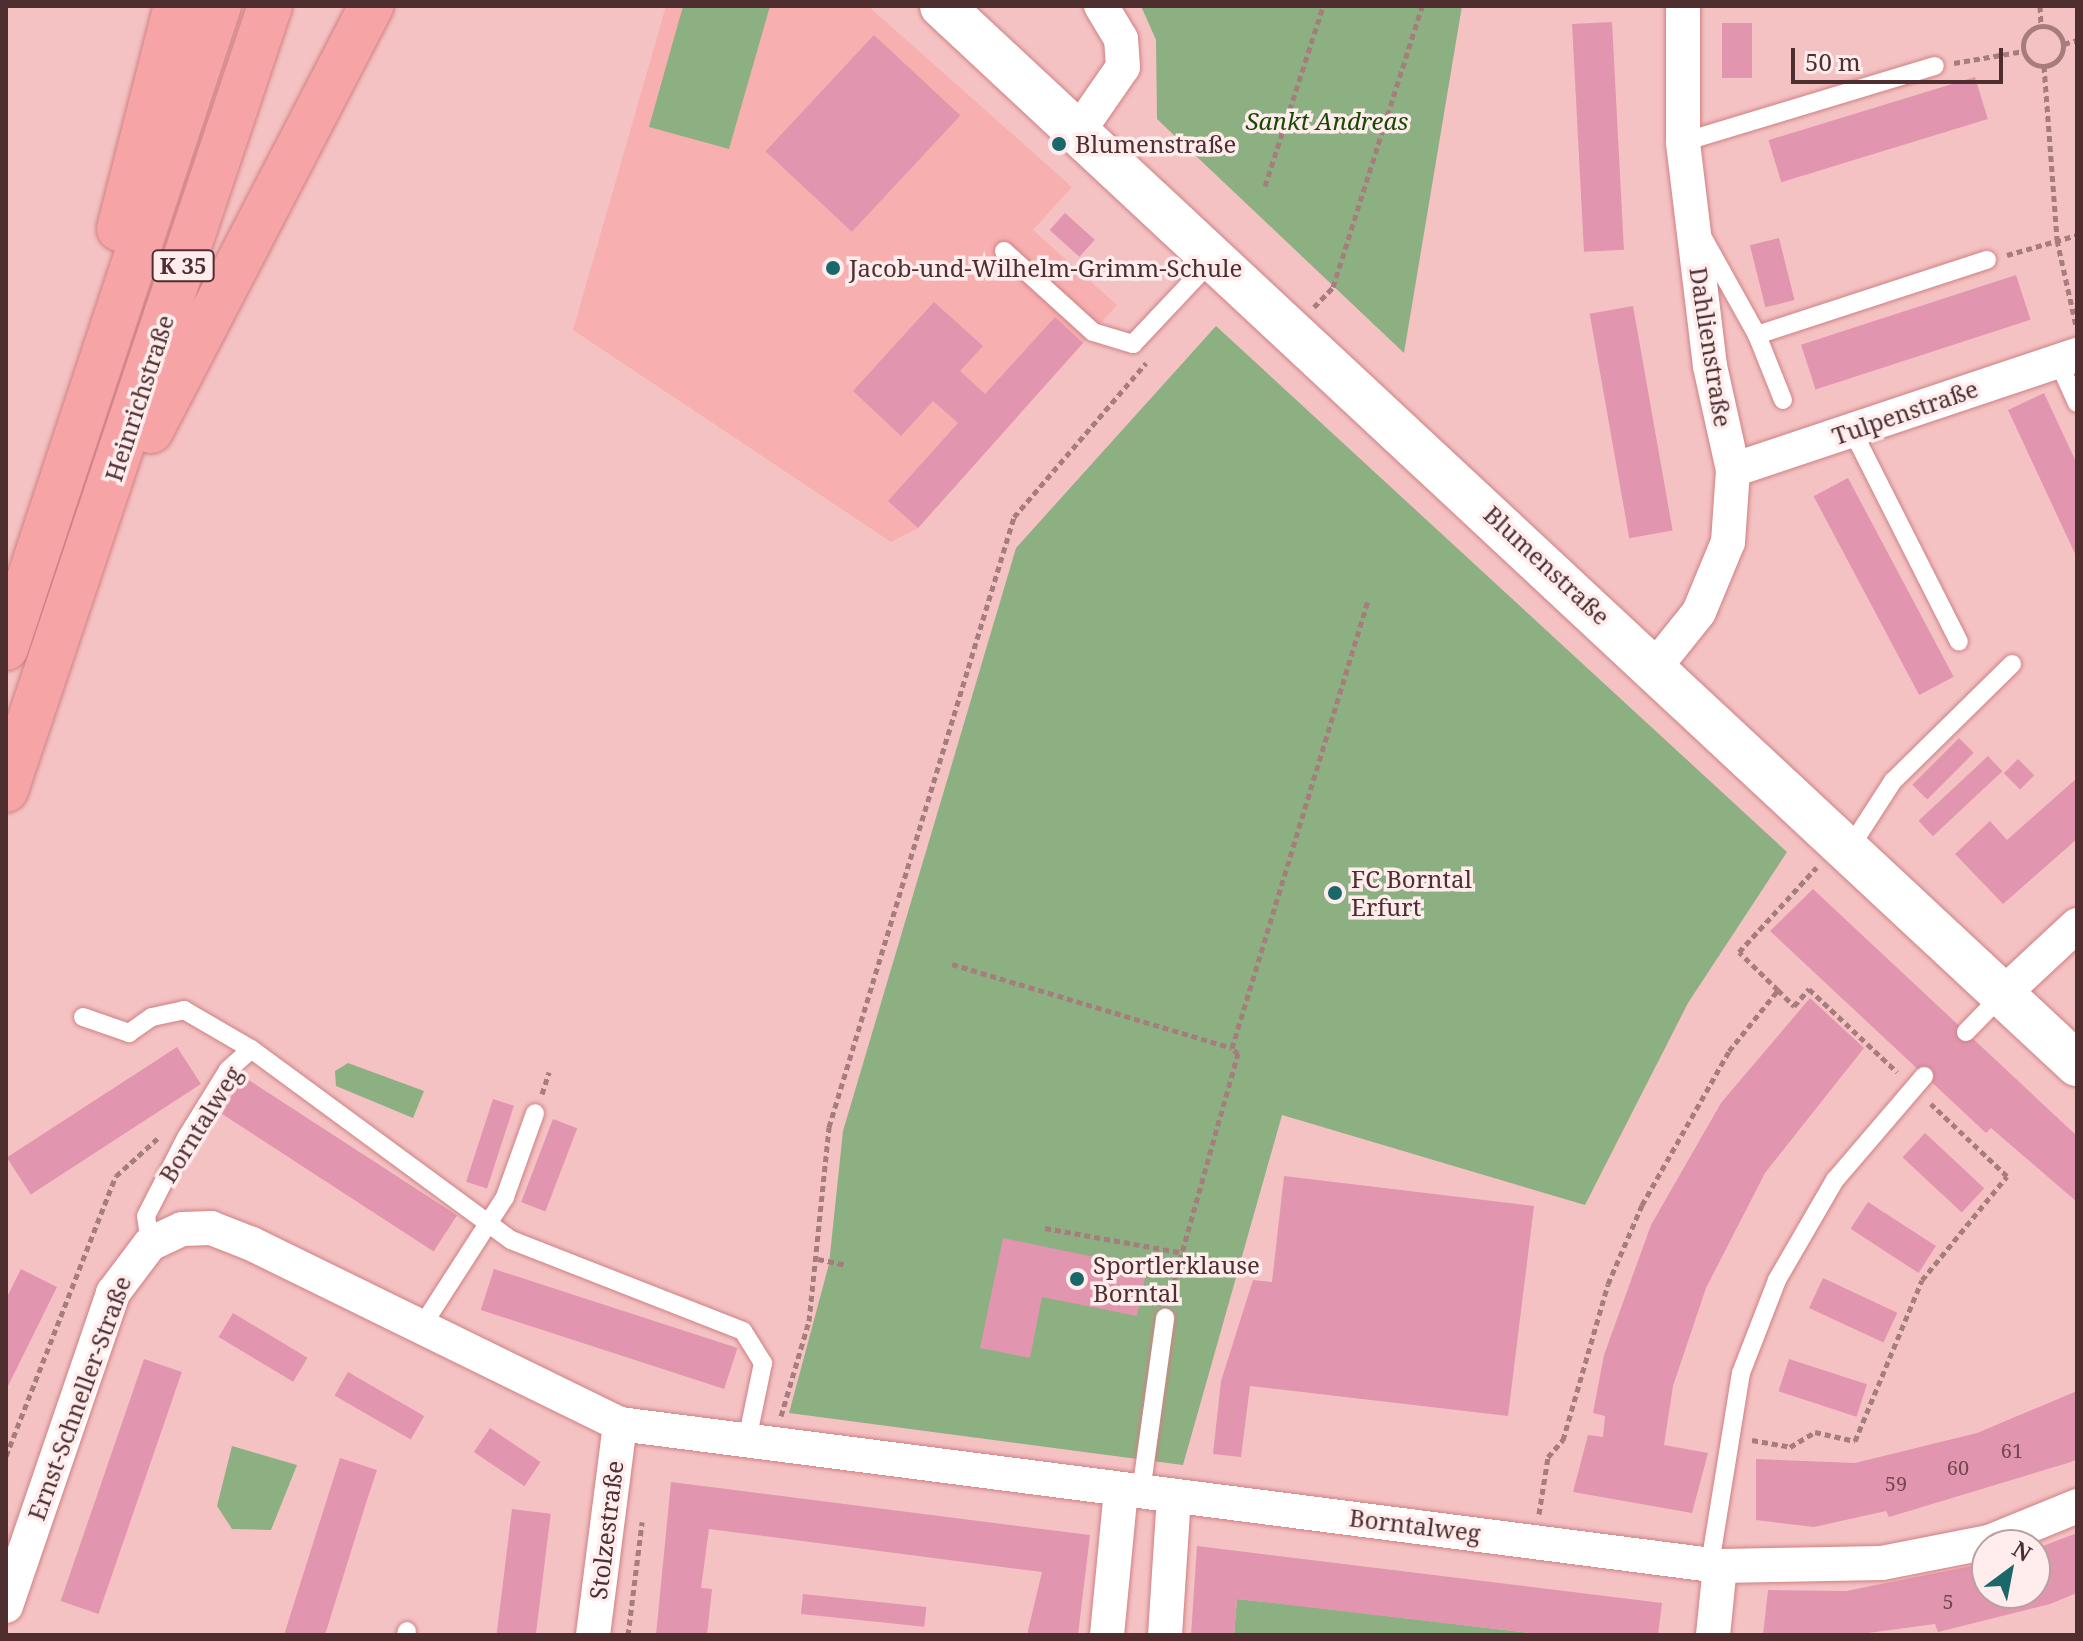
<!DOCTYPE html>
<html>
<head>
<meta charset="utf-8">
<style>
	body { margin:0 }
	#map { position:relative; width:2083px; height:1641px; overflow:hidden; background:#f5c2c3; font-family:"Noto Serif",serif }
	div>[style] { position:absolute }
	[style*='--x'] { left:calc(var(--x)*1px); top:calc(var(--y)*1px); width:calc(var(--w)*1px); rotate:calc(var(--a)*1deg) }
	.built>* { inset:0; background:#f8afb0 }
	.green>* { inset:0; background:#8db082 }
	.building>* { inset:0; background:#e295af; transform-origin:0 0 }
	.path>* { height:5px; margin-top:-2.5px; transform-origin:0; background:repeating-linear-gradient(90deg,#a77c7d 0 6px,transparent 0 10px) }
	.path>.ring { margin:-2.5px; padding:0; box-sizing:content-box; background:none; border:5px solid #a77c7d; border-radius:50% }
	.roads { filter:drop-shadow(0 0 2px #cf8183) drop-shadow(0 0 2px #cf8183) }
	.lane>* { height:18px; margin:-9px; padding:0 9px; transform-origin:9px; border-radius:9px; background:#fff }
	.street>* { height:34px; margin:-17px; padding:0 17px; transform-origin:17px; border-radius:17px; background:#fff }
	.secondary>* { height:44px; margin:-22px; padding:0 22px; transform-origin:22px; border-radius:22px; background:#fff }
	.highway>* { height:44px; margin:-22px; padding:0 22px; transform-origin:22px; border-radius:22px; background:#f6a4a6 }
	.dots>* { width:22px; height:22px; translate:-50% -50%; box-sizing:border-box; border:4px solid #ffeded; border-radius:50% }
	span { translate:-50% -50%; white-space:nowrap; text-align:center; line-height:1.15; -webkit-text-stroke:7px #ffeded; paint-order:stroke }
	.number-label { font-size:20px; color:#74484f }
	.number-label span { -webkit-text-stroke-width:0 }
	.shield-label span { padding:2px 6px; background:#ffeded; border:2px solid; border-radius:6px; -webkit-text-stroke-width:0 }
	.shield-label { font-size:22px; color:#4f2e2f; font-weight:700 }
	.park-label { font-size:24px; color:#184900; font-style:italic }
	.poi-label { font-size:24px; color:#4f2e2f }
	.left { translate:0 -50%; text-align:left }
	.street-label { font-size:24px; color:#4f2e2f }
	.frame { position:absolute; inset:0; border:8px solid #4f2e2f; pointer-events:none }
	.north { position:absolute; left:1971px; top:1529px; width:80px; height:80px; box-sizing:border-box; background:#ffeded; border:2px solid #b9a1a1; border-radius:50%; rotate:32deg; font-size:22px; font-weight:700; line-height:32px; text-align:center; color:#4f2e2f }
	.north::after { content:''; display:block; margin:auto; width:28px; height:36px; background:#1b686b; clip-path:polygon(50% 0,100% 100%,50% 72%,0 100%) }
	.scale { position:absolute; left:1791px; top:48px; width:212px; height:36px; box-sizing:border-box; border:4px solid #4f2e2f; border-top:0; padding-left:10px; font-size:24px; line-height:28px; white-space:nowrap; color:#4f2e2f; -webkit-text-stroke:6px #ffeded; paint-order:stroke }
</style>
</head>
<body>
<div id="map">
	<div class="built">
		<i style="clip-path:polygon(666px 6px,868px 6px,1072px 187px,1033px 230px,1117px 305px,918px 528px,891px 542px,573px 330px)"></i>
	</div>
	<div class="green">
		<i style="clip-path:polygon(683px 6px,770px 6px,729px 149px,649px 127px)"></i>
		<i style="clip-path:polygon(1141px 6px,1462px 6px,1404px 353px,1157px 119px,1156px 40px)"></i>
		<i style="clip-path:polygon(1216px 326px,1787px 852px,1688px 1003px,1585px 1205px,1282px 1115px,1183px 1465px,789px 1413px,829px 1264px,843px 1131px,1016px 548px)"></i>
		<i style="clip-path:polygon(348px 1063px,424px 1091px,413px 1118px,336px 1086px,335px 1071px)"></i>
		<i style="clip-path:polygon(232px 1446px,297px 1465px,271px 1530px,232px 1529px,217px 1506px)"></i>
		<i style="clip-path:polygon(1237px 1599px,1311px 1607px,1547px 1635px,1234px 1635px)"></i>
	</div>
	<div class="building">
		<i style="left:1612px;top:22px;width:228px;height:40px;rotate:87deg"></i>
		<i style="left:1722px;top:23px;width:30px;height:55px"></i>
		<i style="left:874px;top:35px;width:118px;height:159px;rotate:43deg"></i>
		<i style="left:1975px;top:77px;width:44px;height:216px;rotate:73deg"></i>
		<i style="left:1065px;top:213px;width:40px;height:23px;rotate:42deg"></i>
		<i style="left:1779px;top:238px;width:64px;height:30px;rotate:76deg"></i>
		<i style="left:2016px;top:275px;width:47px;height:226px;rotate:72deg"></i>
		<i style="clip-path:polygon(934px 302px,983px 346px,960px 371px,985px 394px,1055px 317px,1083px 343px,918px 528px,888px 501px,958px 423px,933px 401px,901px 436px,853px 391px)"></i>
		<i style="left:1633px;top:306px;width:228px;height:44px;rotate:80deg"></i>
		<i style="clip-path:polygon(2044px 393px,2077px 464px,2077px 558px,2008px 410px)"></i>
		<i style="left:1848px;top:478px;width:225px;height:39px;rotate:62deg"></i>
		<i style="left:1959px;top:738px;width:21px;height:66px;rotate:45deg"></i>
		<i style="left:1988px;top:756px;width:21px;height:95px;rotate:47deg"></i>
		<i style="left:2018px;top:759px;width:23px;height:20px;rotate:45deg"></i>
		<i style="clip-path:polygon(2077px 778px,2077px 839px,2003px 904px,1955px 854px,1990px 821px,2007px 840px)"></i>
		<i style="clip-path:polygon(1813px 889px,2077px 1136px,2077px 1202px,1991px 1128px,1986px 1133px,1770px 931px)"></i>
		<i style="clip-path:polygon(1810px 998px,1864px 1048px,1765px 1173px,1706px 1288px,1673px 1386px,1664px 1445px,1708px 1453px,1692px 1513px,1573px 1492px,1588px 1435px,1603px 1437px,1605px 1416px,1593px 1413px,1604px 1355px,1651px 1225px,1721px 1103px)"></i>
		<i style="left:177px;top:1047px;width:44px;height:203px;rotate:57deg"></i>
		<i style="left:244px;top:1077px;width:254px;height:43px;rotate:33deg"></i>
		<i style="left:493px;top:1099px;width:22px;height:87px;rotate:18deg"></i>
		<i style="left:553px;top:1119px;width:26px;height:89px;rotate:21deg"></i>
		<i style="left:1925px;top:1133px;width:81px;height:33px;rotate:43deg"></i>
		<i style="clip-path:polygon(1284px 1176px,1534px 1206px,1508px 1416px,1250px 1386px,1241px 1457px,1213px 1454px,1221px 1381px,1253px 1280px,1272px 1282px)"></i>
		<i style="left:1868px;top:1202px;width:81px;height:32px;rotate:33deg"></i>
		<i style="clip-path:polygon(1003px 1238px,1147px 1268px,1137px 1316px,1042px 1297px,1030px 1358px,980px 1348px)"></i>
		<i style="clip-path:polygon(21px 1269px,57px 1287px,6px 1390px,6px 1299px)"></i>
		<i style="left:494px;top:1269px;width:256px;height:43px;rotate:18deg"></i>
		<i style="left:1823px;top:1278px;width:82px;height:33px;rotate:25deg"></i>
		<i style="left:233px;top:1313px;width:87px;height:28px;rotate:31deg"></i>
		<i style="left:144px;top:1359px;width:40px;height:256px;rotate:19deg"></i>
		<i style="left:1789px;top:1359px;width:82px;height:34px;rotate:18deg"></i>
		<i style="left:348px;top:1372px;width:88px;height:27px;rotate:30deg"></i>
		<i style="clip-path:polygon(2077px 1391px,2077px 1459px,2071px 1462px,1889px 1517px,1886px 1511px,1814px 1527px,1756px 1520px,1756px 1459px,1855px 1463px,1977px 1433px)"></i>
		<i style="left:490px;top:1428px;width:61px;height:29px;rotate:34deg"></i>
		<i style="clip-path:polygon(340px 1458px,377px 1470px,367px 1500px,325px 1635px,284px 1635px)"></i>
		<i style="clip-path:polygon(671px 1482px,1090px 1535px,1078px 1635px,1027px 1635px,1042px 1572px,709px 1529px,701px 1588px,712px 1589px,707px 1635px,656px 1635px)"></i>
		<i style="left:512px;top:1509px;width:39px;height:127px;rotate:7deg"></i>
		<i style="clip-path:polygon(2077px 1533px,2077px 1593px,2050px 1604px,1938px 1632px,1935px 1624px,1853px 1635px,1763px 1635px,1768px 1590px,1846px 1591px,1987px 1563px,1987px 1593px,2035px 1593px,2035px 1549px)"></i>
		<i style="clip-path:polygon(1197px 1546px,1662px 1603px,1658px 1635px,1547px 1635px,1237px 1599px,1234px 1635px,1191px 1635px)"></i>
		<i style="left:803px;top:1594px;width:124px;height:20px;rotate:6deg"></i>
	</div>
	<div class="path">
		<i style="--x:2040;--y:6;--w:19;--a:87"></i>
		<i class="ring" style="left:2023px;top:26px;width:35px;height:35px"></i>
		<i style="--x:2064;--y:44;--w:14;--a:-17"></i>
		<i style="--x:1954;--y:63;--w:71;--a:-9.7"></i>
		<i style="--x:2044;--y:66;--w:174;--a:85.7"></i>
		<i style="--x:2057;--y:240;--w:88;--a:77.5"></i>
		<i style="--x:1265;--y:186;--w:189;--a:-72.1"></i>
		<i style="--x:2007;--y:255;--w:73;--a:-15.9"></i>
		<i style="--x:1314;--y:307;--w:28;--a:-46"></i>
		<i style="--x:1333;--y:287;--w:295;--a:-72.4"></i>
		<i style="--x:952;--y:964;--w:292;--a:16.7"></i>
		<i style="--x:1778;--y:990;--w:23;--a:45"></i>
		<i style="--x:1794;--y:1006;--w:23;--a:-49"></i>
		<i style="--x:1809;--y:989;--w:121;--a:43.3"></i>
		<i style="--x:542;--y:1094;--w:23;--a:-72"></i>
		<i style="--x:1045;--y:1228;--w:136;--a:10.2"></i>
		<i style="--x:818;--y:1259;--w:29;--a:12"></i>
		<i style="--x:1169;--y:1299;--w:255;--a:-74.3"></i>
		<i style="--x:1238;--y:1054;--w:8;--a:-135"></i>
		<i style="--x:1232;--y:1048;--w:468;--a:-73.1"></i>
		<i style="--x:781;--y:1416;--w:99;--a:-73.6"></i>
		<i style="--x:809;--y:1321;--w:195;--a:-84.1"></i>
		<i style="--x:829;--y:1127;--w:637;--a:-73.13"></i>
		<i style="--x:1014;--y:517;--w:203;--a:-49.4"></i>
		<i style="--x:1752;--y:1440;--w:39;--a:10"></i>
		<i style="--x:1790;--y:1447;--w:29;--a:-31"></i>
		<i style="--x:1815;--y:1432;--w:41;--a:12.7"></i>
		<i style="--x:1855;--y:1441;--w:174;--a:-67.4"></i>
		<i style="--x:1922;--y:1280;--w:134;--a:-50.7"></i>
		<i style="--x:2007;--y:1176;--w:105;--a:-136.5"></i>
		<i style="--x:6;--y:1456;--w:301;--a:-68.6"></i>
		<i style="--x:116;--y:1176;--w:58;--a:-42.2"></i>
		<i style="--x:1539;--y:1514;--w:58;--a:-81"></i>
		<i style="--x:1548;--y:1457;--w:23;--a:-49"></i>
		<i style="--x:1563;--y:1440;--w:162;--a:-73.9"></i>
		<i style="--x:1608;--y:1284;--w:86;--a:-66.7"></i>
		<i style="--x:1642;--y:1205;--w:177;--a:-60.5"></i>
		<i style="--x:1729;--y:1051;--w:78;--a:-51.2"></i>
		<i style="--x:1778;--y:990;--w:54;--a:-135.7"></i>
		<i style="--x:1739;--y:952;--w:115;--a:-47.5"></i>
		<i style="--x:628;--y:1635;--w:114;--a:-82.9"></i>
	</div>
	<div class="roads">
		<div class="lane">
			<i style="--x:1683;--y:142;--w:263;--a:-16.8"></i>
			<i style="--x:1703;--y:238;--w:111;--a:60.9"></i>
			<i style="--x:1757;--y:335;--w:70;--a:68.2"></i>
			<i style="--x:1004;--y:251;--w:120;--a:42.3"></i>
			<i style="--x:1093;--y:332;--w:42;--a:16.7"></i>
			<i style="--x:1133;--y:344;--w:120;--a:-46.7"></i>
			<i style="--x:1757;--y:335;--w:242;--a:-18.1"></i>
			<i style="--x:2058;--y:361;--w:46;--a:65.7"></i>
			<i style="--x:1852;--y:430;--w:237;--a:63.2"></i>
			<i style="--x:1849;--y:849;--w:81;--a:-57.1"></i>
			<i style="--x:1893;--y:781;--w:167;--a:-44.5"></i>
			<i style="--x:83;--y:1017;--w:49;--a:19.2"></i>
			<i style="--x:129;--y:1033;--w:28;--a:-35"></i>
			<i style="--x:152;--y:1017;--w:33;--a:-12"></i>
			<i style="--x:184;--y:1010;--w:78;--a:30.2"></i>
			<i style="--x:1966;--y:1032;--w:53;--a:-45.8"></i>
			<i style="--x:150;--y:1244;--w:28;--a:-98"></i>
			<i style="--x:146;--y:1216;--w:88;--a:-62.9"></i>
			<i style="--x:186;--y:1138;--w:80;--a:-58.3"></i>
			<i style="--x:228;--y:1070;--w:31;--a:-42"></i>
			<i style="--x:251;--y:1049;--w:323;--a:36.3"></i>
			<i style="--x:511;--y:1240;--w:249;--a:21.4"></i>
			<i style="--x:743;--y:1331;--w:38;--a:58"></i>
			<i style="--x:763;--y:1363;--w:79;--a:101.7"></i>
			<i style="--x:422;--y:1326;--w:153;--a:-57.2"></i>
			<i style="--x:505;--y:1197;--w:89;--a:-70.3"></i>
			<i style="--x:1141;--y:1492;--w:176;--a:-82.1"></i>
			<i style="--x:1710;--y:1564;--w:193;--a:-80.8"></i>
			<i style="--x:1741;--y:1373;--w:100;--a:-68.8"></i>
			<i style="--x:1777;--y:1280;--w:116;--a:-59.9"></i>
			<i style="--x:1835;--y:1180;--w:137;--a:-49.4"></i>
			<i style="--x:406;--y:1635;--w:4;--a:-76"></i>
		</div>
		<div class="street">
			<i style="--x:1080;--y:129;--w:75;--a:-55.3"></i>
			<i style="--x:1123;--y:67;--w:28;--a:-94"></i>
			<i style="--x:1121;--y:39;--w:39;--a:-121"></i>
			<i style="--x:1733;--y:470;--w:363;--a:-18.5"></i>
			<i style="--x:1655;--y:667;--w:70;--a:-51.3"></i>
			<i style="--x:1699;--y:612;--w:76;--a:-67.5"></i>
			<i style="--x:1728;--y:542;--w:72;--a:-86"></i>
			<i style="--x:1733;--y:470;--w:107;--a:-102.5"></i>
			<i style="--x:1710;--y:366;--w:226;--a:-96.9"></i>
			<i style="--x:1683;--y:142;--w:136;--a:-90"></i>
			<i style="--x:2003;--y:994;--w:101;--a:-43"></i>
			<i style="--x:6;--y:1606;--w:331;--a:-71.1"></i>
			<i style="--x:113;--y:1293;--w:61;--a:-52.9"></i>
			<i style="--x:150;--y:1244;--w:35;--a:-25"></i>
			<i style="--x:182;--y:1229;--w:29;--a:-2"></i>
			<i style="--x:211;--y:1228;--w:44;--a:21.3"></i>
			<i style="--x:252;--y:1244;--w:410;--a:26.1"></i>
			<i style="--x:620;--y:1424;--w:1109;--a:7.36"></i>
			<i style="--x:1720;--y:1566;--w:162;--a:-1.1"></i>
			<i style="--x:1882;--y:1563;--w:109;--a:-11.1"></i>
			<i style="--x:1989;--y:1542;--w:95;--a:-22.2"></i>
			<i style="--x:593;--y:1635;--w:213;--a:-82.7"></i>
			<i style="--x:1107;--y:1635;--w:146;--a:-84.5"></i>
			<i style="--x:1165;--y:1635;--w:138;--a:-86.3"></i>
			<i style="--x:1713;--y:1635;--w:69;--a:-84.2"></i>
		</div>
		<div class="secondary">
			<i style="--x:942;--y:6;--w:1552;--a:42.99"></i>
		</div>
		<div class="highway">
			<i style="--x:119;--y:229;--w:230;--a:-75.7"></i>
			<i style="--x:151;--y:431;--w:479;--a:-62.6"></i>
			<i style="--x:6;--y:648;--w:676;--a:-71.65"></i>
			<i style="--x:6;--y:790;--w:827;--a:-71.39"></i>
		</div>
	</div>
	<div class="dots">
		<i style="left:1059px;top:144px;background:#1b686b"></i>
		<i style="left:833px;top:268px;background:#1b686b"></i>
		<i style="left:1335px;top:893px;background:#1b686b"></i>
		<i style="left:1077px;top:1279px;background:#1b686b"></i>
	</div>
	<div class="number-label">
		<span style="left:2012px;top:1450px">61</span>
		<span style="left:1958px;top:1467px">60</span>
		<span style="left:1896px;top:1483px">59</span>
		<span style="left:1948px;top:1601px">5</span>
	</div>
	<div class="shield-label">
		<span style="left:183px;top:266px">K 35</span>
	</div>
	<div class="park-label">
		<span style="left:1327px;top:121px">Sankt Andreas</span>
	</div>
	<div class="poi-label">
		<span class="left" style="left:1075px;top:144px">Blumenstraße</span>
		<span class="left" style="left:849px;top:268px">Jacob-und-Wilhelm-Grimm-Schule</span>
		<span class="left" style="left:1351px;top:893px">FC Borntal<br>Erfurt</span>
		<span class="left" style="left:1093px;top:1279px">Sportlerklause<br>Borntal</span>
	</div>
	<div class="street-label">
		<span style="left:1711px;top:347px;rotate:81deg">Dahlienstraße</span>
		<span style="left:139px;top:398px;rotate:-72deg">Heinrichstraße</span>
		<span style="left:1905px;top:412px;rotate:-19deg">Tulpenstraße</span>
		<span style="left:1547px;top:565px;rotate:43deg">Blumenstraße</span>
		<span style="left:200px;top:1124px;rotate:-58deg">Borntalweg</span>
		<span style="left:79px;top:1398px;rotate:-70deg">Ernst-Schneller-Straße</span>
		<span style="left:1415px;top:1525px;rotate:7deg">Borntalweg</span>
		<span style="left:606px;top:1530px;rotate:-83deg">Stolzestraße</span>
	</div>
	<div class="frame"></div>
	<div class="north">N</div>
	<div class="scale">50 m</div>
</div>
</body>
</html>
